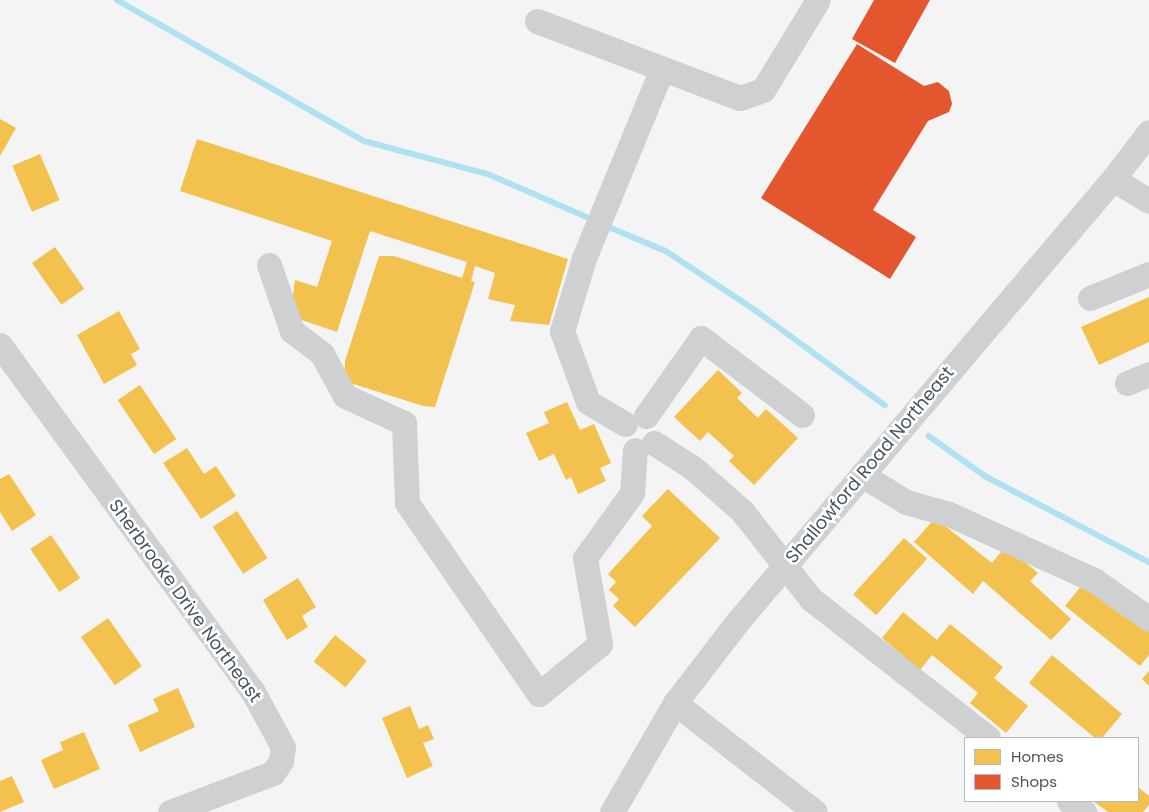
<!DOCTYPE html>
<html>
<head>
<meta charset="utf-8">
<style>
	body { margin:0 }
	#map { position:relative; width:1149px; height:812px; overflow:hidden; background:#f4f4f4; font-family:Poppins,sans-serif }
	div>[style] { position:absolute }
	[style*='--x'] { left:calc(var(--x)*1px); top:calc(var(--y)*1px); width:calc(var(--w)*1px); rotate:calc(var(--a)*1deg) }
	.homes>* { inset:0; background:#f2c14e; transform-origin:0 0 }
	.shops>* { inset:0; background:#e4572e }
	.stream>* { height:5.5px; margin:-2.75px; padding:0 2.75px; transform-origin:2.75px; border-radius:2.75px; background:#aee2f0 }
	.minor>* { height:25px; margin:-12.5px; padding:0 12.5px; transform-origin:12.5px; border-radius:12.5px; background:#ced0d2 }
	span { translate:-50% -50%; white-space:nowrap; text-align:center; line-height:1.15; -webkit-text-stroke:5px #fff; paint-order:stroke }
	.street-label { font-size:18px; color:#4a5661 }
	.legend { position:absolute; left:964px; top:737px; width:175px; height:65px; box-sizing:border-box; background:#fff; border:1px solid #b7bbc0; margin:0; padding:6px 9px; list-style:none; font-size:15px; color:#4a5661 }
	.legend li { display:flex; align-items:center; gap:10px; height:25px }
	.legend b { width:25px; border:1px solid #b7bbc0 }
</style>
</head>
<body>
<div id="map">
	<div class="homes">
		<i style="clip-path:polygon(0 119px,16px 128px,0 156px)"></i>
		<i style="clip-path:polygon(197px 139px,568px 259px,549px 325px,510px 321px,515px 305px,488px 299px,495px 273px,475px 266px,471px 281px,475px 282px,435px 407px,423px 406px,344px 381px,345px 361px,379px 256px,394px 256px,462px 278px,467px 262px,370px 231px,337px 332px,290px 316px,295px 280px,317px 287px,332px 241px,180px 191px)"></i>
		<i style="left:40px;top:154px;width:50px;height:30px;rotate:67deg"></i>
		<i style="left:55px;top:247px;width:51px;height:28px;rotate:55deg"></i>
		<i style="clip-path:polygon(1149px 297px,1149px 342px,1099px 365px,1081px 327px)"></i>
		<i style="clip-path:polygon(119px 311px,140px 349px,131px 354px,137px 365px,104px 384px,77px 335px)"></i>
		<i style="clip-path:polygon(718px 370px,742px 393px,737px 398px,758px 418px,766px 409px,798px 438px,754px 485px,729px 461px,734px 456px,708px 432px,700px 441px,674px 417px)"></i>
		<i style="left:140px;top:385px;width:65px;height:27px;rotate:56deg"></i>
		<i style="clip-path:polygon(567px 402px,580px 430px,594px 424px,611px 463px,600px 468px,606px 481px,578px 494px,571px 477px,566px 480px,554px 454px,539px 461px,526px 433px,549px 423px,544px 412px)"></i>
		<i style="clip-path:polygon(187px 448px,204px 474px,216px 466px,236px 496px,201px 519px,163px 463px)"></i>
		<i style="clip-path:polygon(9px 474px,36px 515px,12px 531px,0 512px,0 479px)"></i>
		<i style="clip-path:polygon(668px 489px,720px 538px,635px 627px,613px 606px,619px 599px,609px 590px,616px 582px,608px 574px,652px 526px,642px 516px)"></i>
		<i style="left:237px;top:511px;width:56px;height:29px;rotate:57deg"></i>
		<i style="clip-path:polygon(935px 518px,992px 563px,1006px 546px,1038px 573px,1030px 581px,1071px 619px,1051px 640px,983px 581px,973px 594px,914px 542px)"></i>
		<i style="left:51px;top:535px;width:52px;height:25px;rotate:56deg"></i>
		<i style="left:904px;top:538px;width:31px;height:76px;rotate:42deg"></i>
		<i style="clip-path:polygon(298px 578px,316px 607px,302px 616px,308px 627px,287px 640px,263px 600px)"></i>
		<i style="clip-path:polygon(1086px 580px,1149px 631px,1149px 655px,1140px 666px,1065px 606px)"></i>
		<i style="clip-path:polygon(903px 612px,937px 640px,950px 624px,1003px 667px,994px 678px,1028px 706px,1006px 733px,970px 703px,978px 693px,932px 655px,920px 670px,882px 638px)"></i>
		<i style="left:108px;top:618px;width:59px;height:33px;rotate:55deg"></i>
		<i style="left:335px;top:635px;width:41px;height:34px;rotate:39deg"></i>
		<i style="clip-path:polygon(1052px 655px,1122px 714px,1102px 738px,1095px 738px,1029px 683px)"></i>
		<i style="clip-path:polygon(1149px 671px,1149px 686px,1142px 679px)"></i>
		<i style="clip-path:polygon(178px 688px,195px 727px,140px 752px,128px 725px,159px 711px,153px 699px)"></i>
		<i style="clip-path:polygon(410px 706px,419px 729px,428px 725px,434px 739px,423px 743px,433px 766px,407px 778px,382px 718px)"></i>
		<i style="clip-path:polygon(84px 732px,100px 769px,54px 789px,41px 760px,63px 750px,60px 742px)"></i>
		<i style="clip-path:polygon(12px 776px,24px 802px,0 812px,0 781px)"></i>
		<i style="clip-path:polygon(1138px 787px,1149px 796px,1149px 805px,1143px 812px,1108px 812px,1093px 801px,1138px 801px)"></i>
	</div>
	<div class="shops">
		<i style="clip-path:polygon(874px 0,930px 0,895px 63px,852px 39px)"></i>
		<i style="clip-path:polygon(857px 44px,924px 86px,938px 82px,949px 91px,952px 104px,949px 112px,928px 121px,873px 210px,916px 237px,890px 279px,761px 198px)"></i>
	</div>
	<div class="stream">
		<i style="--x:117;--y:0;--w:284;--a:29.7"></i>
		<i style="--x:364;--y:141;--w:128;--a:14.9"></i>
		<i style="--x:488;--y:174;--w:116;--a:23.5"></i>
		<i style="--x:604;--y:225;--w:67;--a:22.8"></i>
		<i style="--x:666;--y:251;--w:107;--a:33.5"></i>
		<i style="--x:755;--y:310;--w:161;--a:36.2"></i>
		<i style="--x:929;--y:436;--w:69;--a:35.5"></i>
		<i style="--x:985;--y:476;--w:185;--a:27.7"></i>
	</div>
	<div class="minor">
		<i style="--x:537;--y:21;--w:217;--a:20.8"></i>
		<i style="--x:740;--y:98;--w:24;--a:-19"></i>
		<i style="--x:763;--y:90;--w:105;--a:-58.6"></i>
		<i style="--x:1113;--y:179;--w:42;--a:31.4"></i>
		<i style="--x:269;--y:265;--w:70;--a:70.8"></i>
		<i style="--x:292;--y:331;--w:38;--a:37"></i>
		<i style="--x:322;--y:354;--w:48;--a:61.3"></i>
		<i style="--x:345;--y:396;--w:65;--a:24.6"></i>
		<i style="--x:404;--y:423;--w:80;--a:87.9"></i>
		<i style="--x:407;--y:503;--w:232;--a:55.4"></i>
		<i style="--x:539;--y:694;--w:79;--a:-39.3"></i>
		<i style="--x:600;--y:644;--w:87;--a:-99.9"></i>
		<i style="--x:585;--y:558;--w:80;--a:-54.1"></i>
		<i style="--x:632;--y:493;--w:43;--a:-86"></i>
		<i style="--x:1090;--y:298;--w:64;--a:-22.1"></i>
		<i style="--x:0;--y:345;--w:427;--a:53.9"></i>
		<i style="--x:252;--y:690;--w:65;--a:61.5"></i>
		<i style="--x:283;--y:747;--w:14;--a:98"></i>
		<i style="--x:281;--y:761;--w:14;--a:124"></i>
		<i style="--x:273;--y:773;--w:110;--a:159.3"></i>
		<i style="--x:1127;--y:383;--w:24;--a:-22"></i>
		<i style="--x:646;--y:416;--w:95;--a:-54.8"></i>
		<i style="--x:701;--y:338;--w:127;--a:37.3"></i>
		<i style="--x:625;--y:424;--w:43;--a:-149.3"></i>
		<i style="--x:588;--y:402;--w:76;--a:-110.1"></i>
		<i style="--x:562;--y:331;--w:76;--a:-73.2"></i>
		<i style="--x:584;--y:258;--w:204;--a:-67.6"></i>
		<i style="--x:654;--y:443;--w:46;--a:32.7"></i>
		<i style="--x:693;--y:468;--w:65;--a:41.3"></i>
		<i style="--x:742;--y:511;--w:112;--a:51.9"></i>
		<i style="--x:811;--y:599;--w:225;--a:38.1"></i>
		<i style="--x:862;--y:475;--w:52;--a:31.5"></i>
		<i style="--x:906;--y:502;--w:45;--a:15.6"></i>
		<i style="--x:949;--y:514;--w:159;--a:24.5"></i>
		<i style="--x:1094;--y:580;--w:67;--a:35.3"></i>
		<i style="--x:675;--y:703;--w:177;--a:37.9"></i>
		<i style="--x:1069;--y:801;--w:19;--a:36"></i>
		<i style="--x:612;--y:812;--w:126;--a:-60"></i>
		<i style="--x:675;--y:703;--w:103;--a:-52.5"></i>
		<i style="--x:738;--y:621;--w:580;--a:-49.69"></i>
		<i style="--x:1113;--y:179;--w:59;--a:-52.5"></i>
	</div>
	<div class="street-label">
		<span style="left:870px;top:465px;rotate:-50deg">Shallowford Road Northeast</span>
		<span style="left:185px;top:601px;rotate:54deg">Sherbrooke Drive Northeast</span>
	</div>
	<ul class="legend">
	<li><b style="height:14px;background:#f2c14e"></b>Homes</li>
	<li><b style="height:14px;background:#e4572e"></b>Shops</li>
	</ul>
</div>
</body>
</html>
